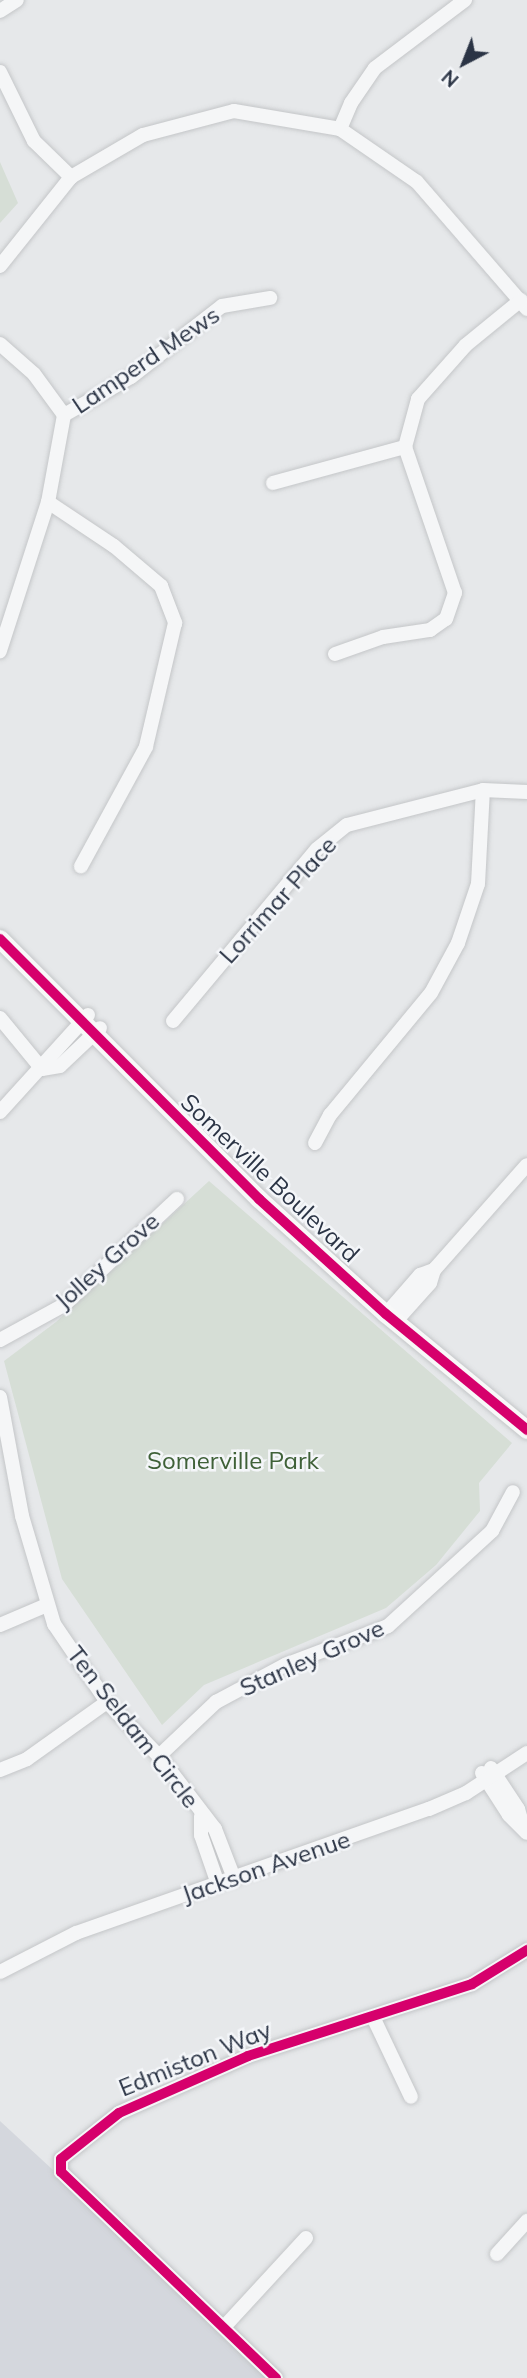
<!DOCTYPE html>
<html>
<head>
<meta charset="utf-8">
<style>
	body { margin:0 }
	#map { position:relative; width:527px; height:2378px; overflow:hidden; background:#e6e8ea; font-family:Mulish,sans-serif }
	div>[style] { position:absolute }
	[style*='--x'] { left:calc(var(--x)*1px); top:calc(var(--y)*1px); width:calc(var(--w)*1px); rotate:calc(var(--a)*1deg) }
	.built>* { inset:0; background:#d4d7dd }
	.green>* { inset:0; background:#d6ded6 }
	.roads { filter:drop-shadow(0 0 2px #c4c6c8) drop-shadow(0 0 2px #c4c6c8) }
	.minor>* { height:14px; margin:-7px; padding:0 7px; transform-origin:7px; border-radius:7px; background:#f5f6f7 }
	.major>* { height:18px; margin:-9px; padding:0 9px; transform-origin:9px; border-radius:9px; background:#f8f8f8 }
	.cycleway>* { height:10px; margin:-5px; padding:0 5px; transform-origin:5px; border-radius:5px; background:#d6006c }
	span { translate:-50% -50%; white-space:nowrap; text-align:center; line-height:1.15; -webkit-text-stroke:5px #f4f6f9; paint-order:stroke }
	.street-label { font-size:24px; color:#2b3445 }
	.park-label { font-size:24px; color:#3f6138 }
	.north { position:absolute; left:429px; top:28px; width:70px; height:70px; -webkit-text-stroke:5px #f4f6f9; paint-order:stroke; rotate:222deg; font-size:19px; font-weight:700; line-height:28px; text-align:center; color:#2b3445 }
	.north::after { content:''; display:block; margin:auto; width:24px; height:32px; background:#2b3445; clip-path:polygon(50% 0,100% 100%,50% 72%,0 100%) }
</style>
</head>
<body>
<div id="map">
	<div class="built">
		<i style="clip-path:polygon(0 2121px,277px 2377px,276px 2378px,0 2378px)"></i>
	</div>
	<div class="green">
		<i style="clip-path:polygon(0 162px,18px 203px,0 223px)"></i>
		<i style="clip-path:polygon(209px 1181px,512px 1443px,479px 1483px,480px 1511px,436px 1565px,386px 1608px,204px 1685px,162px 1725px,62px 1579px,4px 1361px,56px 1322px)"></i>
	</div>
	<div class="roads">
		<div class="minor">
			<i style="--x:0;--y:11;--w:20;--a:-33"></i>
			<i style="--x:0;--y:72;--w:77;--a:63.8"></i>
			<i style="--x:34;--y:141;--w:52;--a:44.2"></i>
			<i style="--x:340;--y:129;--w:28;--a:-67"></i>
			<i style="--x:351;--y:103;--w:42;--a:-55.6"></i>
			<i style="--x:375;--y:68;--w:113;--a:-37.1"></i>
			<i style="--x:0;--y:266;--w:114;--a:-51.4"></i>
			<i style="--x:71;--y:177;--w:83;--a:-30.3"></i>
			<i style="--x:143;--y:135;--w:94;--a:-14.8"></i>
			<i style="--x:234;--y:111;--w:108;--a:9.6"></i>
			<i style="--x:340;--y:129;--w:93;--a:34.5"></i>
			<i style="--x:417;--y:182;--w:168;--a:49.1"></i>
			<i style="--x:0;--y:344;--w:45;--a:41.4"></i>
			<i style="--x:34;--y:374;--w:51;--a:53.8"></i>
			<i style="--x:64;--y:415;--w:88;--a:100.4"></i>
			<i style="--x:48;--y:502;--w:157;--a:107.9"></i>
			<i style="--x:64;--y:415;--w:77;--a:-29.6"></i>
			<i style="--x:131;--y:377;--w:115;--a:-38"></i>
			<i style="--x:222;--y:306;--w:49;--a:-9.5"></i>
			<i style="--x:273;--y:483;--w:137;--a:-15.3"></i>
			<i style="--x:48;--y:502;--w:79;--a:33.7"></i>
			<i style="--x:114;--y:546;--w:62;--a:40.4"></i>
			<i style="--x:161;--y:586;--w:40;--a:69"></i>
			<i style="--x:175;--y:623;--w:127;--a:103.2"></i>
			<i style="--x:146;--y:747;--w:136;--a:118.6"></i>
			<i style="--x:335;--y:654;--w:51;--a:-19.5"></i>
			<i style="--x:383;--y:637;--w:48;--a:-8.5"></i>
			<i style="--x:430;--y:630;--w:19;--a:-35"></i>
			<i style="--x:446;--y:619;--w:28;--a:-71"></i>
			<i style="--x:455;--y:593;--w:154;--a:-108.9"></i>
			<i style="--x:405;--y:447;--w:50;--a:-74.8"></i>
			<i style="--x:418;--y:399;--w:72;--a:-48.4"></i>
			<i style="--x:466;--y:345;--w:71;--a:-39.3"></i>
			<i style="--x:0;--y:1018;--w:66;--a:50.5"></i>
			<i style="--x:173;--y:1021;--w:224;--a:-50.1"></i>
			<i style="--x:317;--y:849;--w:38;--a:-39"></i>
			<i style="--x:347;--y:825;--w:140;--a:-14.4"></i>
			<i style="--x:483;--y:790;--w:44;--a:2.6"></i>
			<i style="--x:42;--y:1069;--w:18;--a:-9"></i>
			<i style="--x:60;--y:1066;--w:55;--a:-43.5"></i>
			<i style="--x:0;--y:1112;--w:131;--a:-47.8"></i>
			<i style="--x:315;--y:1143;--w:32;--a:-62"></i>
			<i style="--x:330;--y:1115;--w:158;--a:-50.4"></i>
			<i style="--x:431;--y:993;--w:57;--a:-61.6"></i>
			<i style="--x:458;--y:943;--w:62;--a:-71.3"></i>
			<i style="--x:478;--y:884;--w:94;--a:-87"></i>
			<i style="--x:386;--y:1314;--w:52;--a:-48.9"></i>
			<i style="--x:420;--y:1275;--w:15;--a:-20"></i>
			<i style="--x:395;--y:1322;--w:52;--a:-48.1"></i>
			<i style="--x:430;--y:1283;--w:14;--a:-73"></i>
			<i style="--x:434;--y:1270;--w:140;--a:-48.5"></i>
			<i style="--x:0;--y:1340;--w:73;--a:-28.7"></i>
			<i style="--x:64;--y:1305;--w:155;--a:-43.2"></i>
			<i style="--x:0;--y:1397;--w:121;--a:79.5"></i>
			<i style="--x:22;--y:1516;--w:113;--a:73.5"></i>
			<i style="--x:54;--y:1624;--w:94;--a:55.8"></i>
			<i style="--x:107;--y:1702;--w:75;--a:46.1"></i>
			<i style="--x:159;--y:1756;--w:92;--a:52.5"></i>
			<i style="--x:215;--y:1829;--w:53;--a:68.8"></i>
			<i style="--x:0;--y:1625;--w:51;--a:-23.1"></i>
			<i style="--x:159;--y:1756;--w:79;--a:-43.5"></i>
			<i style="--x:216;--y:1702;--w:78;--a:-28.2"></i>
			<i style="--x:285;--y:1665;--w:110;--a:-20.7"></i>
			<i style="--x:388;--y:1626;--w:141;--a:-42.4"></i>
			<i style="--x:492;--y:1531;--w:44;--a:-61.7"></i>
			<i style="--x:491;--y:1768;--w:49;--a:56.6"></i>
			<i style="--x:518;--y:1809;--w:19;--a:74"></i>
			<i style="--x:0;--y:1770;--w:29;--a:-22"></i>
			<i style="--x:27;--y:1759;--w:98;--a:-35.5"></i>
			<i style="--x:482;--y:1773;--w:50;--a:57.3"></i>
			<i style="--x:509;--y:1815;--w:25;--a:45"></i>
			<i style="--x:201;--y:1816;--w:19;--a:90"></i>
			<i style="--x:201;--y:1835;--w:52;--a:70.9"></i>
			<i style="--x:0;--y:1972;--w:85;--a:-27.2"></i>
			<i style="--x:76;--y:1933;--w:374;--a:-19.4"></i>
			<i style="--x:429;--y:1809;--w:40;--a:-23.4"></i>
			<i style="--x:466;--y:1793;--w:73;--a:-33.3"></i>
			<i style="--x:374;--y:2019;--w:86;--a:64.6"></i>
			<i style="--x:497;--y:2254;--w:45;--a:-47.7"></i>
			<i style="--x:224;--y:2327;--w:121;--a:-47.3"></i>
			<i style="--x:276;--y:2378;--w:298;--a:-136.2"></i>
			<i style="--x:61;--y:2172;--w:13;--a:-90"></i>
			<i style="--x:61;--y:2159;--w:74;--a:-38.4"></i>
			<i style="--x:119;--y:2113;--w:141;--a:-23.8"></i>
			<i style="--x:248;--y:2056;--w:235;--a:-17.8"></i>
			<i style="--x:472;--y:1984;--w:65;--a:-31.7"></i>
		</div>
		<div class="major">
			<i style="--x:0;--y:939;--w:367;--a:45.1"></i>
			<i style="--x:259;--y:1199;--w:171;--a:42.2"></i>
			<i style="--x:386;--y:1314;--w:183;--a:39.4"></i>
		</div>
	</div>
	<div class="cycleway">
		<i style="--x:0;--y:939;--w:367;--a:45.1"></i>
		<i style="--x:259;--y:1199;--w:171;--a:42.2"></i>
		<i style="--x:386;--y:1314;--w:183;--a:39.4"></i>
		<i style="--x:276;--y:2378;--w:298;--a:-136.2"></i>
		<i style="--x:61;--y:2172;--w:13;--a:-90"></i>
		<i style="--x:61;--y:2159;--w:74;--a:-38.4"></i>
		<i style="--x:119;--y:2113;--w:141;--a:-23.8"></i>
		<i style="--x:248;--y:2056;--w:235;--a:-17.8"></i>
		<i style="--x:472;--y:1984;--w:65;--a:-31.7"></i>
	</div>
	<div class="street-label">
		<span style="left:146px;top:360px;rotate:-34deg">Lamperd Mews</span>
		<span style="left:278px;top:900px;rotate:-48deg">Lorrimar Place</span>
		<span style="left:270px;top:1178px;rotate:43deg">Somerville Boulevard</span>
		<span style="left:107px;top:1261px;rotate:-42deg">Jolley Grove</span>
		<span style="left:312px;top:1658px;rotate:-24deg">Stanley Grove</span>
		<span style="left:133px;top:1727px;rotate:52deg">Ten Seldam Circle</span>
		<span style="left:266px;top:1867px;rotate:-19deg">Jackson Avenue</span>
		<span style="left:195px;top:2059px;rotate:-22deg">Edmiston Way</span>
	</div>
	<div class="park-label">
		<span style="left:233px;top:1461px">Somerville Park</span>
	</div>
	<div class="north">N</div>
</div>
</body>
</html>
